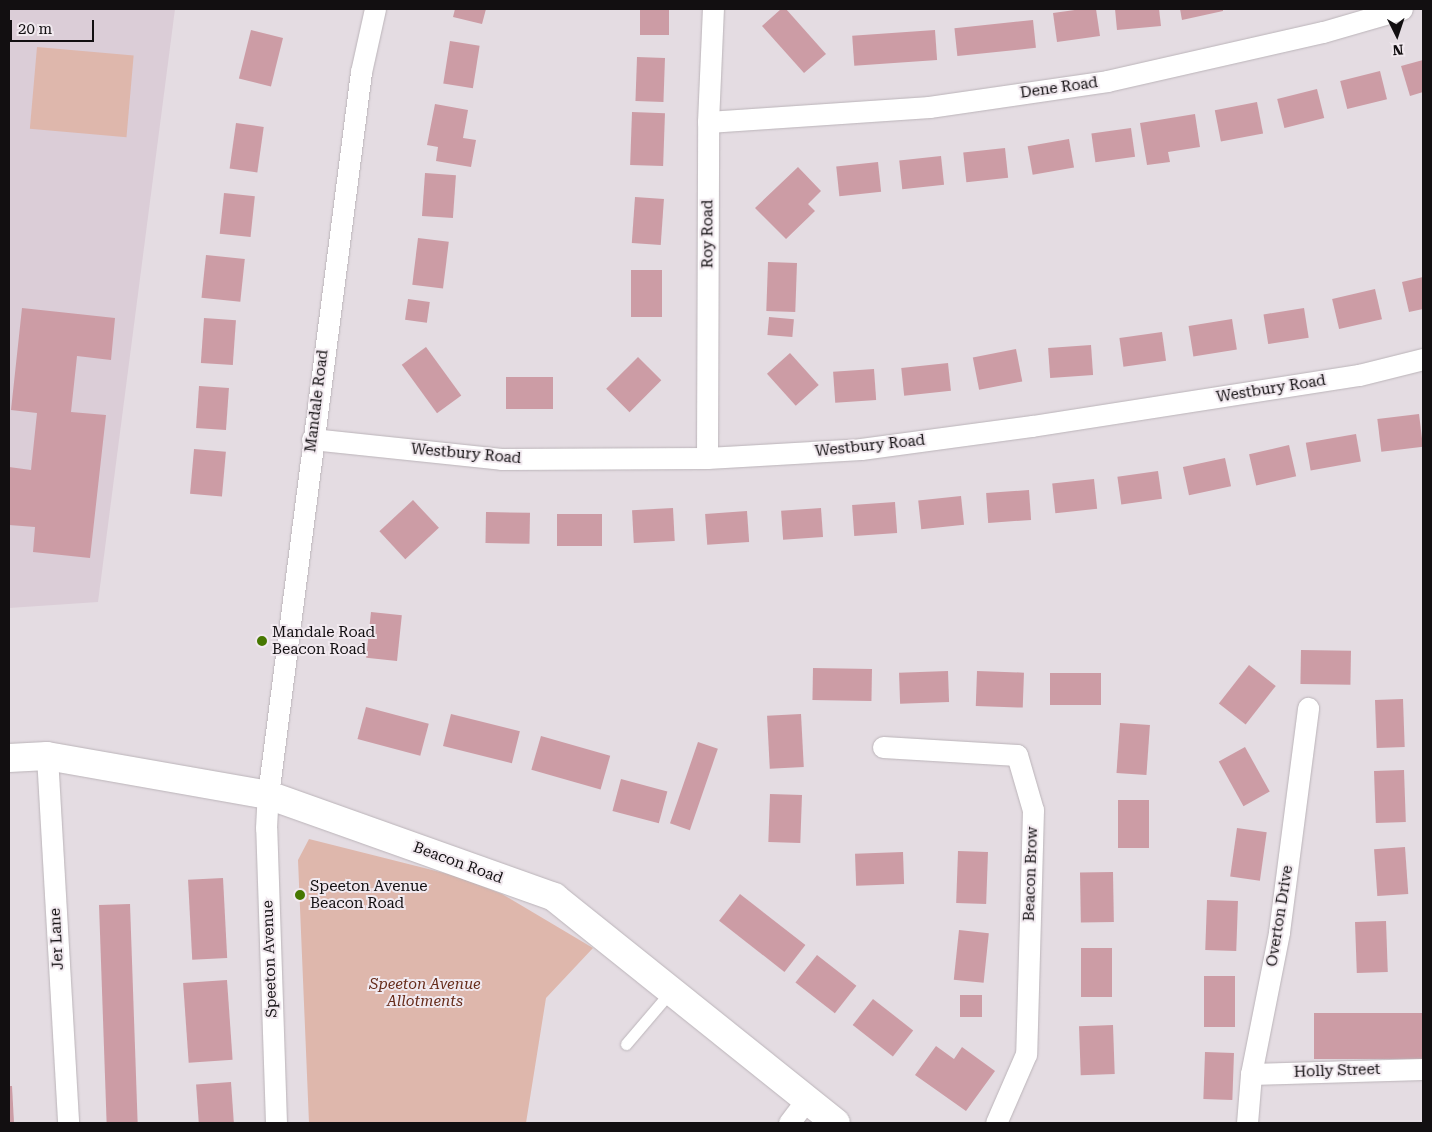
<!DOCTYPE html>
<html>
<head>
<meta charset="utf-8">
<style>
	body { margin:0 }
	#map { position:relative; width:1432px; height:1132px; overflow:hidden; background:#e4dce2; font-family:"Roboto Serif",serif }
	div>[style] { position:absolute }
	[style*='--x'] { left:calc(var(--x)*1px); top:calc(var(--y)*1px); width:calc(var(--w)*1px); rotate:calc(var(--a)*1deg) }
	.built>* { inset:0; background:#dbcdd7 }
	.green>* { inset:0; background:#deb7ac; transform-origin:0 0 }
	.building>* { inset:0; background:#cc9ca5; transform-origin:0 0 }
	.roads { filter:drop-shadow(0 0 1px #bbb4b9) drop-shadow(0 0 1px #bbb4b9) }
	.lane>* { height:11px; margin:-5.5px; padding:0 5.5px; transform-origin:5.5px; border-radius:5.5px; background:#fff }
	.street>* { height:21px; margin:-10.5px; padding:0 10.5px; transform-origin:10.5px; border-radius:10.5px; background:#fff }
	.secondary>* { height:28px; margin:-14px; padding:0 14px; transform-origin:14px; border-radius:14px; background:#fff }
	.dots>* { width:14px; height:14px; translate:-50% -50%; box-sizing:border-box; border:2px solid #f1e9ef; border-radius:50% }
	span { translate:-50% -50%; white-space:nowrap; text-align:center; line-height:1.15; -webkit-text-stroke:4px #f1e9ef; paint-order:stroke }
	.street-label { font-size:15px; color:#120f11 }
	.poi-label { font-size:15px; color:#120f11 }
	.left { translate:0 -50%; text-align:left }
	.park-label { font-size:15px; color:#662c1b; font-style:italic }
	.frame { position:absolute; inset:0; border:10px solid #120f11; pointer-events:none }
	.north { position:absolute; left:1372px; top:10px; width:50px; height:50px; -webkit-text-stroke:4px #f1e9ef; paint-order:stroke; rotate:176deg; font-size:14px; font-weight:700; line-height:20px; text-align:center; color:#120f11 }
	.north::after { content:''; display:block; margin:auto; width:18px; height:22px; background:#120f11; clip-path:polygon(50% 0,100% 100%,50% 72%,0 100%) }
	.scale { position:absolute; left:10px; top:20px; width:84px; height:22px; box-sizing:border-box; border:2px solid #120f11; border-top:0; padding-left:6px; font-size:15px; line-height:18px; white-space:nowrap; color:#120f11; -webkit-text-stroke:4px #f1e9ef; paint-order:stroke }
</style>
</head>
<body>
<div id="map">
	<div class="built">
		<i style="clip-path:polygon(9px 9px,175px 9px,98px 602px,9px 608px)"></i>
	</div>
	<div class="green">
		<i style="left:37px;top:47px;width:97px;height:82px;rotate:5deg"></i>
		<i style="clip-path:polygon(309px 839px,456px 876px,502px 894px,593px 948px,546px 998px,526px 1123px,309px 1123px,298px 860px)"></i>
	</div>
	<div class="building">
		<i style="clip-path:polygon(455px 9px,486px 9px,482px 24px,453px 17px)"></i>
		<i style="left:640px;top:9px;width:29px;height:26px"></i>
		<i style="clip-path:polygon(781px 9px,786px 9px,826px 54px,804px 73px,762px 26px)"></i>
		<i style="clip-path:polygon(1082px 9px,1096px 9px,1100px 36px,1057px 42px,1053px 13px)"></i>
		<i style="clip-path:polygon(1115px 9px,1159px 9px,1161px 26px,1117px 30px)"></i>
		<i style="clip-path:polygon(1180px 9px,1223px 9px,1223px 11px,1182px 20px)"></i>
		<i style="left:1033px;top:20px;width:28px;height:79px;rotate:84deg"></i>
		<i style="left:251px;top:30px;width:33px;height:50px;rotate:14deg"></i>
		<i style="left:935px;top:30px;width:30px;height:83px;rotate:86deg"></i>
		<i style="left:450px;top:41px;width:30px;height:43px;rotate:9deg"></i>
		<i style="left:637px;top:57px;width:28px;height:44px;rotate:2deg"></i>
		<i style="clip-path:polygon(1423px 60px,1423px 92px,1410px 96px,1401px 66px)"></i>
		<i style="left:1380px;top:71px;width:29px;height:41px;rotate:76deg"></i>
		<i style="left:1317px;top:89px;width:30px;height:41px;rotate:76deg"></i>
		<i style="left:1257px;top:102px;width:32px;height:43px;rotate:79deg"></i>
		<i style="clip-path:polygon(435px 104px,468px 110px,463px 138px,476px 140px,471px 167px,436px 161px,438px 147px,427px 145px)"></i>
		<i style="left:632px;top:112px;width:33px;height:53px;rotate:2deg"></i>
		<i style="clip-path:polygon(1195px 114px,1200px 147px,1168px 152px,1170px 162px,1147px 165px,1140px 123px)"></i>
		<i style="left:236px;top:123px;width:28px;height:46px;rotate:8deg"></i>
		<i style="left:1131px;top:128px;width:29px;height:40px;rotate:82deg"></i>
		<i style="left:1069px;top:139px;width:29px;height:42px;rotate:80deg"></i>
		<i style="left:1005px;top:148px;width:30px;height:42px;rotate:84deg"></i>
		<i style="left:941px;top:156px;width:29px;height:42px;rotate:84deg"></i>
		<i style="left:878px;top:162px;width:30px;height:42px;rotate:84deg"></i>
		<i style="clip-path:polygon(798px 167px,821px 191px,808px 204px,815px 211px,786px 239px,755px 208px)"></i>
		<i style="left:425px;top:173px;width:31px;height:43px;rotate:4deg"></i>
		<i style="left:224px;top:193px;width:31px;height:41px;rotate:6deg"></i>
		<i style="left:635px;top:197px;width:29px;height:46px;rotate:4deg"></i>
		<i style="left:418px;top:238px;width:31px;height:47px;rotate:7deg"></i>
		<i style="left:206px;top:255px;width:39px;height:43px;rotate:6deg"></i>
		<i style="left:768px;top:262px;width:29px;height:49px;rotate:2deg"></i>
		<i style="left:631px;top:270px;width:31px;height:47px"></i>
		<i style="clip-path:polygon(1423px 277px,1423px 309px,1409px 312px,1402px 282px)"></i>
		<i style="left:1375px;top:289px;width:31px;height:44px;rotate:77deg"></i>
		<i style="left:408px;top:299px;width:22px;height:21px;rotate:8deg"></i>
		<i style="clip-path:polygon(22px 308px,115px 318px,111px 360px,77px 356px,71px 412px,106px 415px,90px 558px,33px 552px,35px 527px,9px 525px,9px 467px,31px 470px,37px 413px,11px 410px)"></i>
		<i style="left:1304px;top:308px;width:30px;height:41px;rotate:81deg"></i>
		<i style="left:769px;top:317px;width:25px;height:18px;rotate:5deg"></i>
		<i style="left:204px;top:318px;width:32px;height:45px;rotate:4deg"></i>
		<i style="left:1232px;top:319px;width:31px;height:44px;rotate:81deg"></i>
		<i style="left:1162px;top:332px;width:29px;height:43px;rotate:82deg"></i>
		<i style="left:1091px;top:345px;width:30px;height:43px;rotate:86deg"></i>
		<i style="left:426px;top:347px;width:60px;height:30px;rotate:54deg"></i>
		<i style="left:1016px;top:349px;width:33px;height:44px;rotate:79deg"></i>
		<i style="left:790px;top:353px;width:43px;height:31px;rotate:48deg"></i>
		<i style="left:638px;top:357px;width:33px;height:45px;rotate:45deg"></i>
		<i style="left:948px;top:363px;width:28px;height:47px;rotate:84deg"></i>
		<i style="left:874px;top:369px;width:31px;height:41px;rotate:86deg"></i>
		<i style="left:506px;top:377px;width:47px;height:32px"></i>
		<i style="left:199px;top:386px;width:30px;height:42px;rotate:4deg"></i>
		<i style="left:1419px;top:414px;width:33px;height:42px;rotate:83deg"></i>
		<i style="left:1356px;top:434px;width:28px;height:51px;rotate:80deg"></i>
		<i style="left:1289px;top:445px;width:32px;height:41px;rotate:77deg"></i>
		<i style="left:194px;top:449px;width:32px;height:45px;rotate:5deg"></i>
		<i style="left:1225px;top:458px;width:29px;height:43px;rotate:78deg"></i>
		<i style="left:1158px;top:471px;width:28px;height:41px;rotate:82deg"></i>
		<i style="left:1094px;top:479px;width:30px;height:42px;rotate:84deg"></i>
		<i style="left:1029px;top:490px;width:30px;height:43px;rotate:86deg"></i>
		<i style="left:961px;top:496px;width:29px;height:43px;rotate:84deg"></i>
		<i style="left:413px;top:500px;width:38px;height:46px;rotate:47deg"></i>
		<i style="left:895px;top:502px;width:31px;height:43px;rotate:86deg"></i>
		<i style="left:673px;top:508px;width:33px;height:41px;rotate:87deg"></i>
		<i style="left:821px;top:508px;width:29px;height:40px;rotate:86deg"></i>
		<i style="left:747px;top:511px;width:31px;height:42px;rotate:86deg"></i>
		<i style="left:486px;top:512px;width:44px;height:31px;rotate:1deg"></i>
		<i style="left:602px;top:514px;width:32px;height:45px;rotate:90deg"></i>
		<i style="left:371px;top:612px;width:31px;height:46px;rotate:6deg"></i>
		<i style="left:1301px;top:650px;width:50px;height:34px;rotate:1deg"></i>
		<i style="left:1249px;top:665px;width:34px;height:49px;rotate:38deg"></i>
		<i style="left:813px;top:668px;width:59px;height:32px;rotate:1deg"></i>
		<i style="left:948px;top:671px;width:31px;height:49px;rotate:88deg"></i>
		<i style="left:977px;top:671px;width:47px;height:35px;rotate:2deg"></i>
		<i style="left:1050px;top:673px;width:51px;height:32px"></i>
		<i style="left:1403px;top:699px;width:48px;height:28px;rotate:88deg"></i>
		<i style="left:366px;top:707px;width:65px;height:33px;rotate:15deg"></i>
		<i style="left:451px;top:714px;width:71px;height:33px;rotate:14deg"></i>
		<i style="left:801px;top:714px;width:53px;height:34px;rotate:87deg"></i>
		<i style="left:1120px;top:723px;width:30px;height:50px;rotate:4deg"></i>
		<i style="left:541px;top:736px;width:72px;height:35px;rotate:16deg"></i>
		<i style="left:698px;top:742px;width:21px;height:86px;rotate:19deg"></i>
		<i style="left:1245px;top:747px;width:51px;height:30px;rotate:61deg"></i>
		<i style="left:1404px;top:770px;width:52px;height:30px;rotate:88deg"></i>
		<i style="left:621px;top:779px;width:48px;height:33px;rotate:15deg"></i>
		<i style="left:770px;top:794px;width:32px;height:48px;rotate:2deg"></i>
		<i style="left:1118px;top:800px;width:31px;height:48px"></i>
		<i style="left:1237px;top:828px;width:30px;height:49px;rotate:8deg"></i>
		<i style="left:1405px;top:847px;width:47px;height:31px;rotate:86deg"></i>
		<i style="left:958px;top:851px;width:30px;height:52px;rotate:2deg"></i>
		<i style="left:903px;top:852px;width:32px;height:48px;rotate:88deg"></i>
		<i style="left:1113px;top:872px;width:50px;height:33px;rotate:89deg"></i>
		<i style="left:223px;top:878px;width:80px;height:35px;rotate:87deg"></i>
		<i style="left:740px;top:894px;width:83px;height:34px;rotate:38deg"></i>
		<i style="left:1207px;top:900px;width:31px;height:50px;rotate:2deg"></i>
		<i style="left:130px;top:904px;width:219px;height:31px;rotate:88deg"></i>
		<i style="left:1386px;top:921px;width:51px;height:31px;rotate:88deg"></i>
		<i style="left:959px;top:930px;width:30px;height:50px;rotate:6deg"></i>
		<i style="left:1081px;top:948px;width:31px;height:49px"></i>
		<i style="left:817px;top:955px;width:50px;height:35px;rotate:38deg"></i>
		<i style="left:1204px;top:976px;width:31px;height:51px"></i>
		<i style="left:227px;top:980px;width:80px;height:44px;rotate:86deg"></i>
		<i style="left:982px;top:995px;width:22px;height:22px;rotate:90deg"></i>
		<i style="left:873px;top:999px;width:51px;height:33px;rotate:38deg"></i>
		<i style="left:1314px;top:1013px;width:109px;height:46px"></i>
		<i style="left:1113px;top:1025px;width:49px;height:34px;rotate:88deg"></i>
		<i style="clip-path:polygon(936px 1046px,954px 1059px,962px 1047px,995px 1071px,966px 1111px,915px 1075px)"></i>
		<i style="left:1205px;top:1052px;width:29px;height:47px;rotate:2deg"></i>
		<i style="left:231px;top:1082px;width:41px;height:35px;rotate:86deg"></i>
		<i style="clip-path:polygon(9px 1086px,12px 1086px,14px 1123px,9px 1123px)"></i>
	</div>
	<div class="roads">
		<div class="lane">
			<i style="--x:626;--y:1044;--w:71;--a:-49.6"></i>
		</div>
		<div class="street">
			<i style="--x:708;--y:122;--w:222;--a:-3.9"></i>
			<i style="--x:929;--y:107;--w:180;--a:-8.3"></i>
			<i style="--x:1107;--y:81;--w:221;--a:-12.8"></i>
			<i style="--x:1323;--y:32;--w:82;--a:-16.2"></i>
			<i style="--x:312;--y:439;--w:190;--a:6"></i>
			<i style="--x:501;--y:459;--w:206;--a:-0.3"></i>
			<i style="--x:707;--y:458;--w:154;--a:-3.3"></i>
			<i style="--x:861;--y:449;--w:173;--a:-7.7"></i>
			<i style="--x:1032;--y:426;--w:331;--a:-8.9"></i>
			<i style="--x:1359;--y:375;--w:66;--a:-14"></i>
			<i style="--x:707;--y:458;--w:336;--a:-89.8"></i>
			<i style="--x:708;--y:122;--w:113;--a:-87.5"></i>
			<i style="--x:883;--y:747;--w:134;--a:3.4"></i>
			<i style="--x:1017;--y:755;--w:57;--a:73.8"></i>
			<i style="--x:1033;--y:810;--w:244;--a:91.6"></i>
			<i style="--x:1026;--y:1054;--w:75;--a:113.5"></i>
			<i style="--x:47;--y:756;--w:368;--a:86.7"></i>
			<i style="--x:1251;--y:1074;--w:172;--a:-1.7"></i>
			<i style="--x:276;--y:1123;--w:295;--a:-91.9"></i>
			<i style="--x:266;--y:828;--w:33;--a:-87"></i>
			<i style="--x:268;--y:795;--w:729;--a:-82.67"></i>
			<i style="--x:361;--y:72;--w:65;--a:-77.5"></i>
			<i style="--x:789;--y:1123;--w:30;--a:-53"></i>
			<i style="--x:1247;--y:1123;--w:49;--a:-85.3"></i>
			<i style="--x:1251;--y:1074;--w:145;--a:-78.8"></i>
			<i style="--x:1279;--y:932;--w:226;--a:-82.6"></i>
		</div>
		<div class="secondary">
			<i style="--x:9;--y:758;--w:38;--a:-3"></i>
			<i style="--x:47;--y:756;--w:224;--a:10"></i>
			<i style="--x:268;--y:795;--w:304;--a:19.6"></i>
			<i style="--x:554;--y:897;--w:361;--a:38.7"></i>
		</div>
	</div>
	<div class="dots">
		<i style="left:262px;top:641px;background:#467700"></i>
		<i style="left:300px;top:895px;background:#467700"></i>
	</div>
	<div class="street-label">
		<span style="left:1059px;top:88px;rotate:-8deg">Dene Road</span>
		<span style="left:708px;top:234px;rotate:-90deg">Roy Road</span>
		<span style="left:1271px;top:389px;rotate:-9deg">Westbury Road</span>
		<span style="left:317px;top:401px;rotate:-83deg">Mandale Road</span>
		<span style="left:870px;top:446px;rotate:-6deg">Westbury Road</span>
		<span style="left:466px;top:454px;rotate:5deg">Westbury Road</span>
		<span style="left:458px;top:863px;rotate:20deg">Beacon Road</span>
		<span style="left:1031px;top:874px;rotate:-88deg">Beacon Brow</span>
		<span style="left:1280px;top:916px;rotate:-81deg">Overton Drive</span>
		<span style="left:57px;top:939px;rotate:-93deg">Jer Lane</span>
		<span style="left:270px;top:959px;rotate:-92deg">Speeton Avenue</span>
		<span style="left:1337px;top:1071px;rotate:-2deg">Holly Street</span>
	</div>
	<div class="poi-label">
		<span class="left" style="left:272px;top:641px">Mandale Road<br>Beacon Road</span>
		<span class="left" style="left:310px;top:895px">Speeton Avenue<br>Beacon Road</span>
	</div>
	<div class="park-label">
		<span style="left:425px;top:993px">Speeton Avenue<br>Allotments</span>
	</div>
	<div class="frame"></div>
	<div class="north">N</div>
	<div class="scale">20 m</div>
</div>
</body>
</html>
